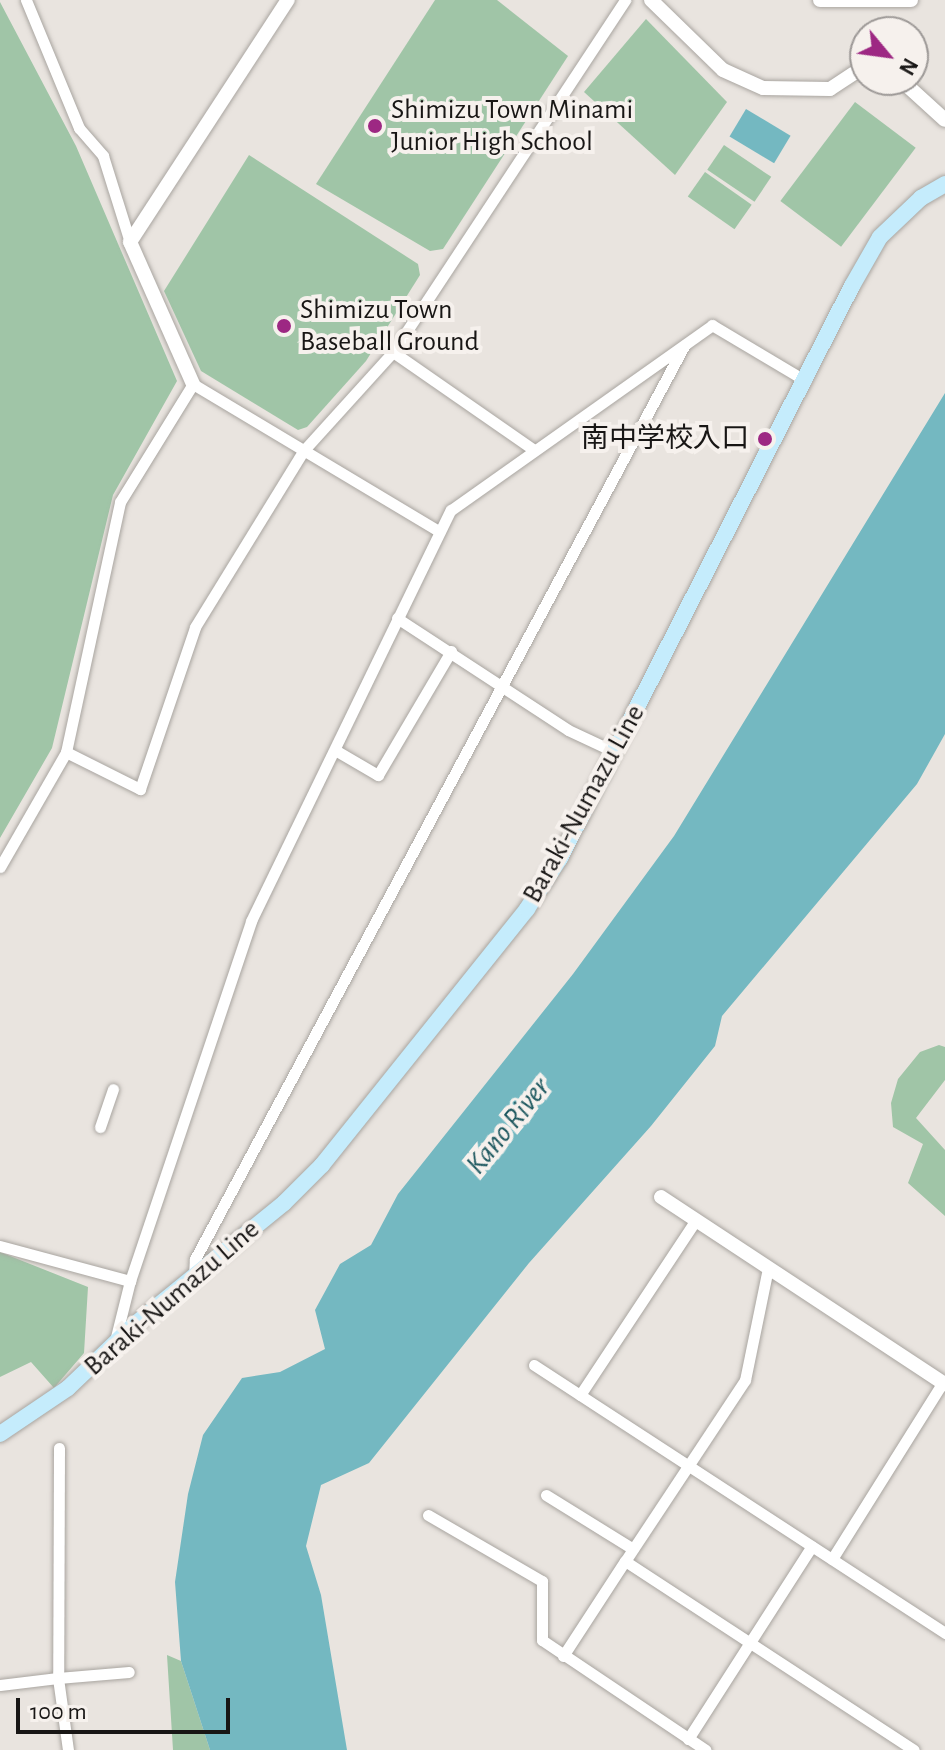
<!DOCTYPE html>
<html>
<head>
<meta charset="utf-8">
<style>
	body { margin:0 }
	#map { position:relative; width:945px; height:1750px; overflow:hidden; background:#e9e4df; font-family:"Alegreya Sans","Noto Sans JP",sans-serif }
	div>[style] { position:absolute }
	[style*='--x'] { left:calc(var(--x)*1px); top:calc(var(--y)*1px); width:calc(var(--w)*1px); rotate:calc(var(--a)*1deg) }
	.green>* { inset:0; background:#a0c5a7; transform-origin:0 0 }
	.water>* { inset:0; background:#74b8c1; transform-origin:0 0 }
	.roads { filter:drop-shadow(0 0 2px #a9a5a0) drop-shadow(0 0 2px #a9a5a0) }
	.minor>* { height:11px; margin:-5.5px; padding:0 5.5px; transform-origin:5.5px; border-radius:5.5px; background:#fff }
	.tertiary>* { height:14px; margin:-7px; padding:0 7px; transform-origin:7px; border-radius:7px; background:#fff }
	.secondary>* { height:16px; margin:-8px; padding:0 8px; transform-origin:8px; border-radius:8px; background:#c5ecfc }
	.dots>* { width:22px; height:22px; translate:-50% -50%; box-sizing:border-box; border:4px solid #f6f1ed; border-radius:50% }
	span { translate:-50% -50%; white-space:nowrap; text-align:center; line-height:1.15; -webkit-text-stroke:8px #f6f1ed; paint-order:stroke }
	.poi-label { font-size:28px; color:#181615 }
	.left { translate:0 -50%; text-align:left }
	.right { translate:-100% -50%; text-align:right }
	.street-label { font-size:28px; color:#181615 }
	.water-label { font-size:30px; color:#1f5960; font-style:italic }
	.north { position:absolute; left:849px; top:16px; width:80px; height:80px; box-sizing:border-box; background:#f6f1ed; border:2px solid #9d9997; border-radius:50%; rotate:119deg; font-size:22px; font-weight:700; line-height:32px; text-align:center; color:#181615 }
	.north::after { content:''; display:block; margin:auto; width:28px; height:36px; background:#9d2883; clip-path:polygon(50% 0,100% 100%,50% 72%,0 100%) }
	.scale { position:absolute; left:16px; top:1698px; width:214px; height:36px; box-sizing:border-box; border:4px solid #181615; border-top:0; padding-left:10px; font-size:24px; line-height:28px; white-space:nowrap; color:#181615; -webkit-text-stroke:6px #f6f1ed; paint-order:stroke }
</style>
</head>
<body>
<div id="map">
	<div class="green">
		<i style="clip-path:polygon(435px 0,497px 0,568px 56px,443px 249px,430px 251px,316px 184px)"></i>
		<i style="clip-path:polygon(0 2px,76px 146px,177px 381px,113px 495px,52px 748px,0 838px)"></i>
		<i style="clip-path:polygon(646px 19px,727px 102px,675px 175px,584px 92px)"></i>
		<i style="left:855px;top:102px;width:76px;height:124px;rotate:37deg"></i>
		<i style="left:724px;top:145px;width:57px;height:30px;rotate:34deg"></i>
		<i style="clip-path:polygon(249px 155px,418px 264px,420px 275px,366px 361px,307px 427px,298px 430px,201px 371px,164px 291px)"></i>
		<i style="left:705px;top:172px;width:57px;height:30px;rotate:35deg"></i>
		<i style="clip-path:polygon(939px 1045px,945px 1047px,945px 1080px,916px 1118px,945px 1150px,945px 1216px,908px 1183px,923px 1144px,893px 1127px,891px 1103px,898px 1079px,920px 1052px)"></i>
		<i style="clip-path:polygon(0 1252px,88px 1287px,84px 1353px,54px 1388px,31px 1362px,0 1377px)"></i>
		<i style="clip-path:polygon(167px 1655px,181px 1661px,210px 1750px,173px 1750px)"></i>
	</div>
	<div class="water">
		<i style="left:746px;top:109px;width:52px;height:32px;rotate:31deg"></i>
		<i style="clip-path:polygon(945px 393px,945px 734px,917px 784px,722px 1016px,715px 1046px,651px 1126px,529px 1263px,369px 1463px,321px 1485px,306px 1546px,321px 1595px,347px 1750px,210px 1750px,181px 1661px,175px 1582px,188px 1494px,203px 1435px,242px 1378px,280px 1372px,325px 1349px,315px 1310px,340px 1264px,371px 1245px,398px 1194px,573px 974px,674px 836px)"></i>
	</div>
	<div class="roads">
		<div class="minor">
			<i style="--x:26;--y:0;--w:139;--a:67.5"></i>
			<i style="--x:79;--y:128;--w:37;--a:49"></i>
			<i style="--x:103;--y:156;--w:90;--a:72.6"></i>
			<i style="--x:393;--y:352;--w:172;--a:34.8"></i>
			<i style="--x:397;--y:618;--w:204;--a:33.2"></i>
			<i style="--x:568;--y:730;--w:52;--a:25.1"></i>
			<i style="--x:335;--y:750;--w:50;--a:30.2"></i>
			<i style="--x:378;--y:775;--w:144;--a:-59.5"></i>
			<i style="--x:66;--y:752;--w:83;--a:26.6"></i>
			<i style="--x:140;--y:789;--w:171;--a:-71.2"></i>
			<i style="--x:195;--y:627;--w:208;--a:-58.4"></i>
			<i style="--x:304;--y:450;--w:132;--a:-47.8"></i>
			<i style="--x:393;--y:352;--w:422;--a:-56.6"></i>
			<i style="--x:0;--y:867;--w:133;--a:-60.1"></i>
			<i style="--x:66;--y:752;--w:256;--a:-77.8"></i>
			<i style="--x:120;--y:502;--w:139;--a:-58.3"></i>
			<i style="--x:193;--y:384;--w:284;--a:30.9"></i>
			<i style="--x:100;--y:1127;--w:40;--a:-71.1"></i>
			<i style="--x:0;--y:1246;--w:135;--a:15.1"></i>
			<i style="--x:768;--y:1268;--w:114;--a:101.6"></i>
			<i style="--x:745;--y:1380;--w:217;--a:123.5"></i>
			<i style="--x:625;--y:1561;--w:345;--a:33.2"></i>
			<i style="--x:194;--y:1276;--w:17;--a:-87"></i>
			<i style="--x:195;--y:1259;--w:1036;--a:-61.83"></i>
			<i style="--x:115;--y:1341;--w:62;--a:-76"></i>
			<i style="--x:130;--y:1281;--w:380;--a:-71.4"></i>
			<i style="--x:251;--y:921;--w:457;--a:-64.1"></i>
			<i style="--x:451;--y:510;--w:320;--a:-35.3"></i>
			<i style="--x:712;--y:325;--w:109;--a:30.8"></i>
			<i style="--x:534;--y:1365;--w:491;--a:33.1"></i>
			<i style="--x:580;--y:1395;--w:210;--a:-56.5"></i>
			<i style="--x:59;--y:1448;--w:230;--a:90.2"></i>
			<i style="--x:58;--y:1678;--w:71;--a:-4.8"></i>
			<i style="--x:546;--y:1495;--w:102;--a:31.8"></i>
			<i style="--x:428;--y:1515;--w:132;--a:30.1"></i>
			<i style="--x:542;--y:1581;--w:59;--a:90"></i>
			<i style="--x:542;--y:1640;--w:197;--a:33.9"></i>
			<i style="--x:832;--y:1559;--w:209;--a:-57.9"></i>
			<i style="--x:563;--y:1656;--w:113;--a:-56.9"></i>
			<i style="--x:0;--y:1685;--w:58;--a:-6.9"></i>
			<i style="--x:58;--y:1678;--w:73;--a:82.1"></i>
			<i style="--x:688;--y:1739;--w:229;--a:-57.3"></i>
		</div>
		<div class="tertiary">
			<i style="--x:651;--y:0;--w:100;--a:44.2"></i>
			<i style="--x:723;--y:70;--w:44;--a:24.2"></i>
			<i style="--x:763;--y:88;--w:67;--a:0.9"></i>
			<i style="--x:830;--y:89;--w:42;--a:-33.3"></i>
			<i style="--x:820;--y:0;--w:91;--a:0"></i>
			<i style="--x:901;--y:80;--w:59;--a:42.3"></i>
			<i style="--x:193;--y:384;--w:155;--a:-113.9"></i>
			<i style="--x:130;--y:242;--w:289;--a:-56.9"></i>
			<i style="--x:661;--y:1197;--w:340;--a:33.4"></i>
		</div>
		<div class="secondary">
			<i style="--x:0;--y:1434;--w:82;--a:-34.1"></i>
			<i style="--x:68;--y:1388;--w:91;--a:-43.7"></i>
			<i style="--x:134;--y:1325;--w:193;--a:-39.1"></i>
			<i style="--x:284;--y:1203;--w:54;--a:-45"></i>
			<i style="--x:322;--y:1165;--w:328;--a:-51.3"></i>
			<i style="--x:527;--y:909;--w:61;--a:-57.1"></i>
			<i style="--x:560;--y:858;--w:642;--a:-62.96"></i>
			<i style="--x:852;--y:286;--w:56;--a:-60.3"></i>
			<i style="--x:880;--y:237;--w:57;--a:-43.6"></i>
			<i style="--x:921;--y:198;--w:28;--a:-30"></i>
		</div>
	</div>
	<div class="dots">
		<i style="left:375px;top:126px;background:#9d2883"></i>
		<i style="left:284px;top:326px;background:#9d2883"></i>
		<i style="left:765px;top:439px;background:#9d2883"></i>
	</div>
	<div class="poi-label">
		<span class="left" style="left:391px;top:126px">Shimizu Town Minami<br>Junior High School</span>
		<span class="left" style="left:300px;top:326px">Shimizu Town<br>Baseball Ground</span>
		<span class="right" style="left:749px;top:439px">南中学校入口</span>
	</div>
	<div class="street-label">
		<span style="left:584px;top:804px;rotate:-61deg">Baraki-Numazu Line</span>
		<span style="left:172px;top:1298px;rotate:-41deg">Baraki-Numazu Line</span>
	</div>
	<div class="water-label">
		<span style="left:508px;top:1126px;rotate:-51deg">Kano River</span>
	</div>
	<div class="north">N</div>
	<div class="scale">100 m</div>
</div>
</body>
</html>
